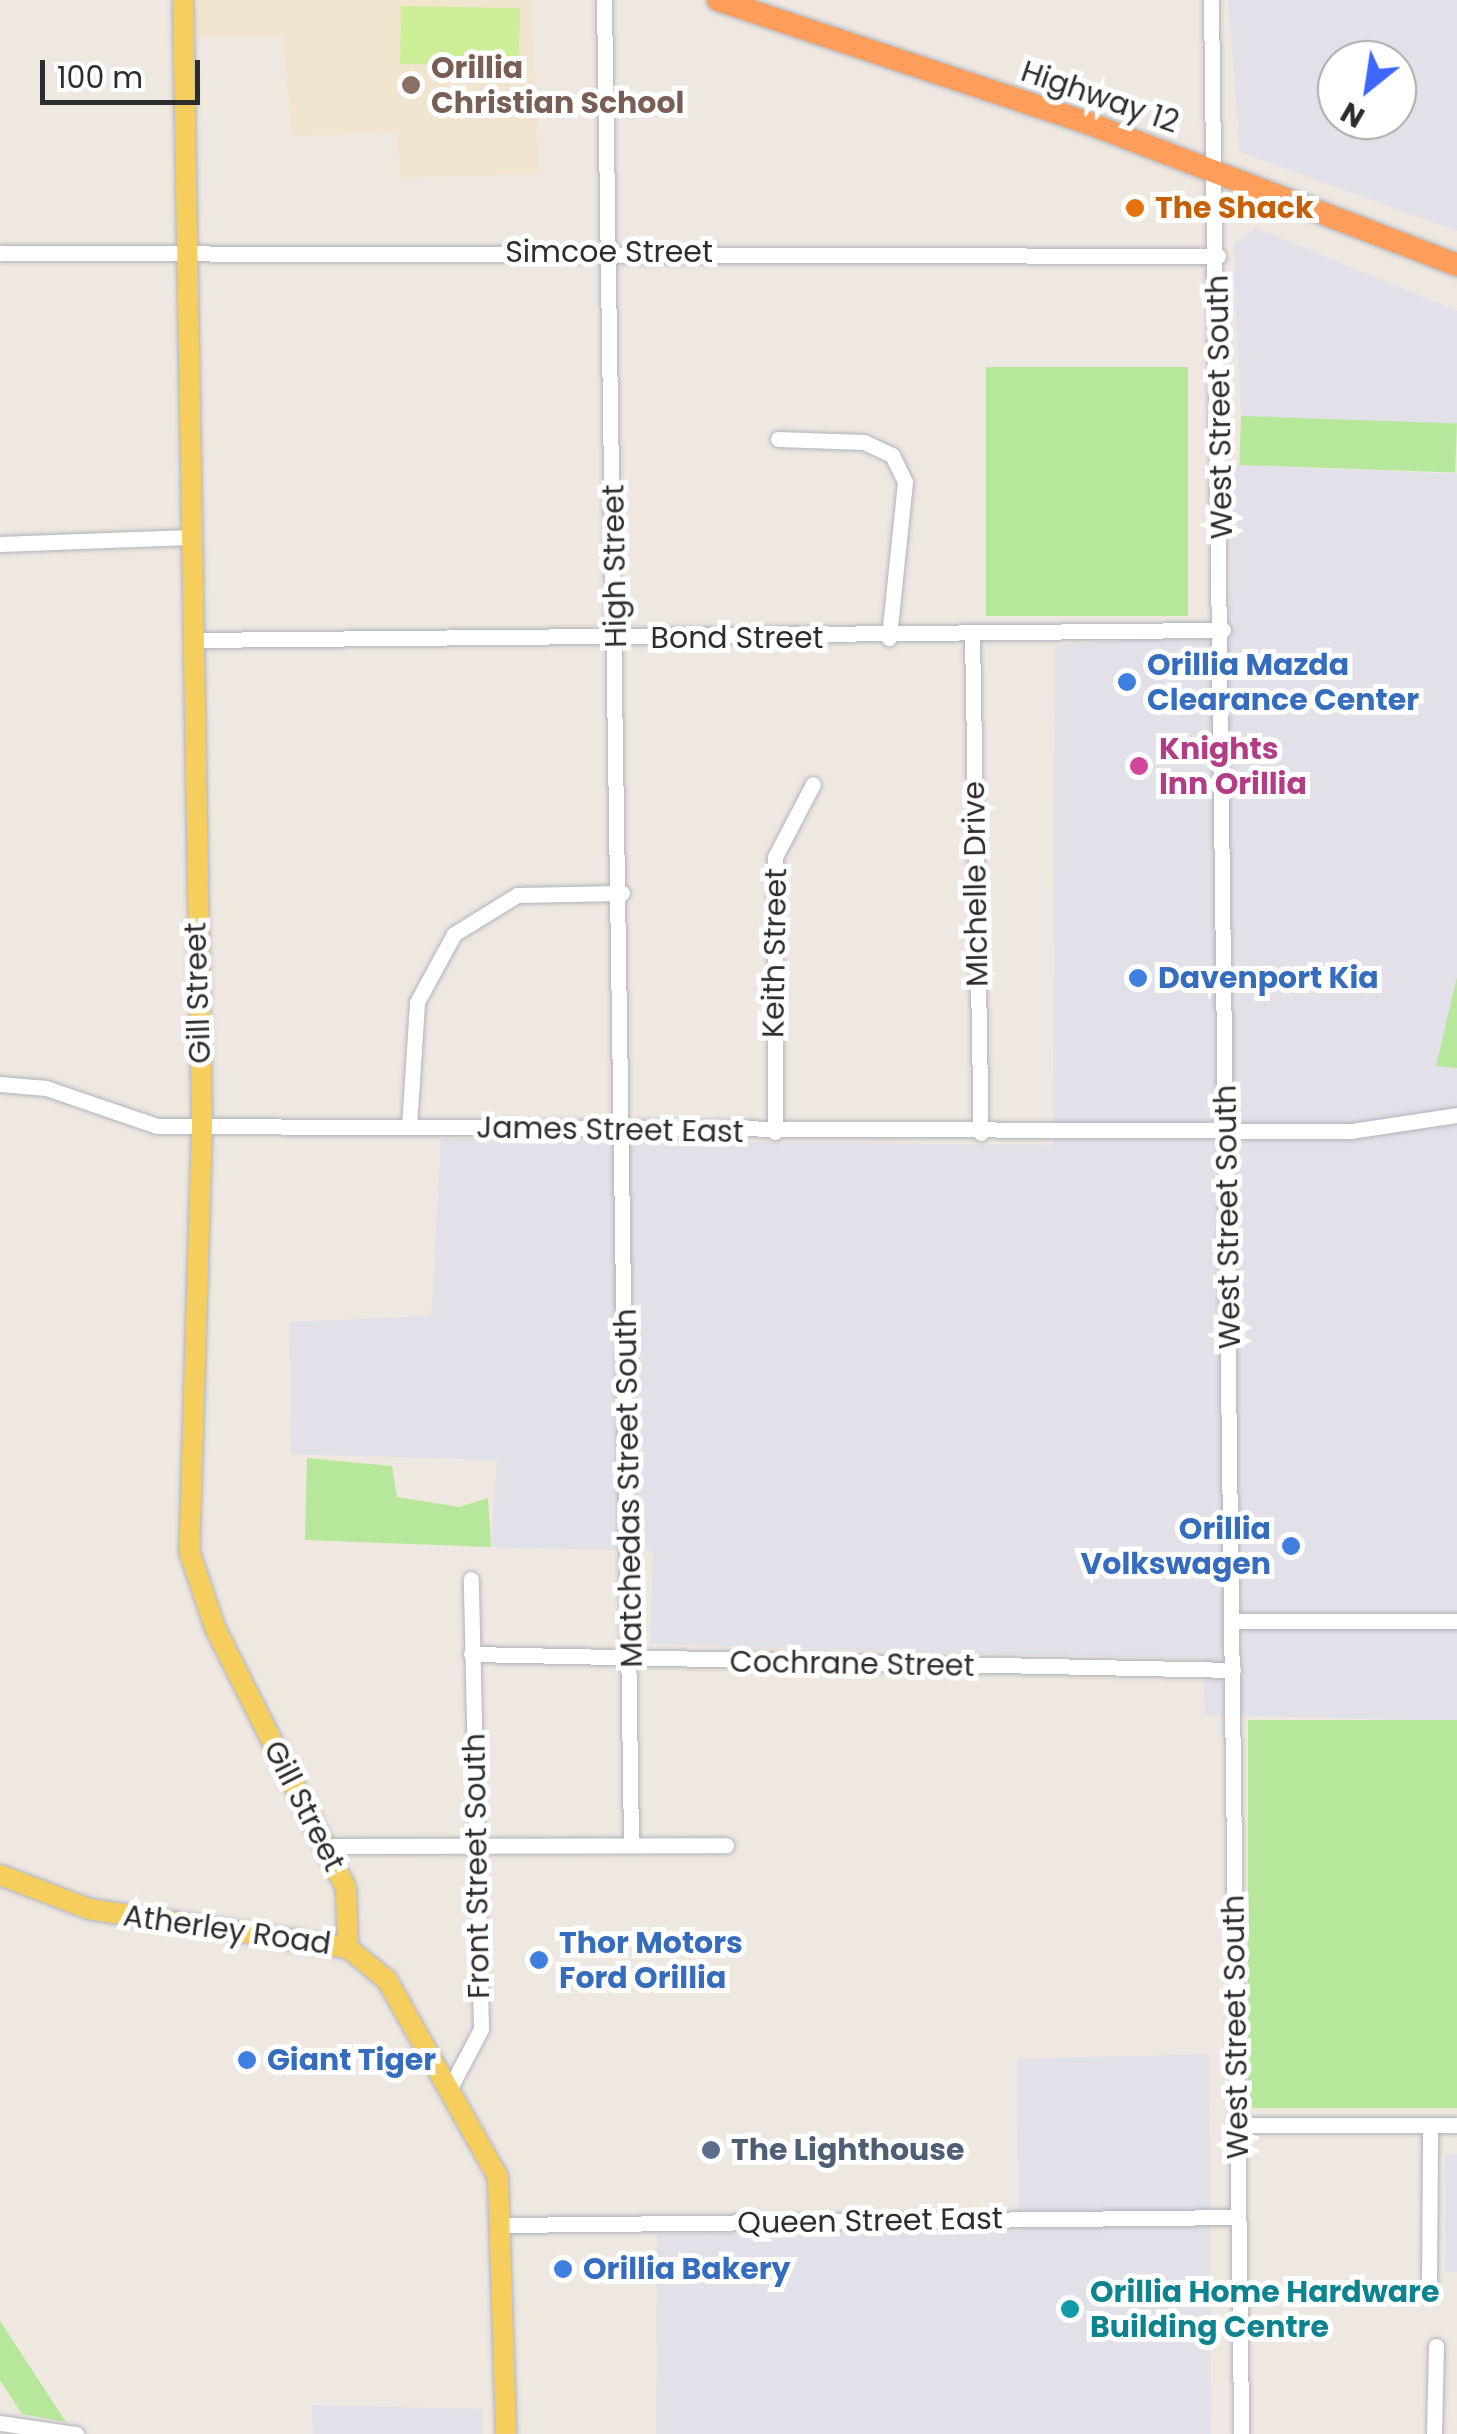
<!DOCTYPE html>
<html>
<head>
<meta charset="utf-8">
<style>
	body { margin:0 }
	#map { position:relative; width:1457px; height:2434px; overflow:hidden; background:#efe8e0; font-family:Poppins,sans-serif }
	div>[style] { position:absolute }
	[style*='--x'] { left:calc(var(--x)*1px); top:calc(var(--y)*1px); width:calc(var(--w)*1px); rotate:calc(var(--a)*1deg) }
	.industrial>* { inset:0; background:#e2e0e8; transform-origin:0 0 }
	.education>* { inset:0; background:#f1e5cf }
	.green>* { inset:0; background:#b7e79b; transform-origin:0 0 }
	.pitch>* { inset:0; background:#ccee96; transform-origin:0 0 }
	.roads { filter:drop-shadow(0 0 2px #b0b3bd) drop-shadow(0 0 2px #b0b3bd) }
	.minor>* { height:15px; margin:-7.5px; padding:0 7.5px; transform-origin:7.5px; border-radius:7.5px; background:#fff }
	.major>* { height:20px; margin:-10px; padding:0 10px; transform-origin:10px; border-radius:10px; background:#f6ce5e }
	.highway>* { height:22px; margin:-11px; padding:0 11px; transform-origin:11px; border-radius:11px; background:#ff9d5b }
	.dots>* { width:28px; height:28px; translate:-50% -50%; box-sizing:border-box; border:5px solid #fff; border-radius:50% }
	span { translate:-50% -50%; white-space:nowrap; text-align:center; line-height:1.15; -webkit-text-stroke:10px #fff; paint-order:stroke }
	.education-label { font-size:30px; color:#785e54; font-weight:700 }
	.left { translate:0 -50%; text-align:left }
	.street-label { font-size:30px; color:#2d2d2d }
	.food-label { font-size:30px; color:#c56008; font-weight:700 }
	.shop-label { font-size:30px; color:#366cbe; font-weight:700 }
	.right { translate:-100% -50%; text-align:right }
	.hotel-label { font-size:30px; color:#b23c85; font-weight:700 }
	.service-label { font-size:30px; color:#4e5e75; font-weight:700 }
	.culture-label { font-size:30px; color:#0d838f; font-weight:700 }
	.north { position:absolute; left:1317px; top:40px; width:100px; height:100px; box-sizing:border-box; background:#fff; border:2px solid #ababab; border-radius:50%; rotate:210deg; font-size:28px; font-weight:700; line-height:40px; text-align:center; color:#2d2d2d }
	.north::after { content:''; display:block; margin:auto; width:35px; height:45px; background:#3d67ff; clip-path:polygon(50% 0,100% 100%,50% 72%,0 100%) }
	.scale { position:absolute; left:40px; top:60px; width:160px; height:45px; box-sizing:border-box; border:5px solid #2d2d2d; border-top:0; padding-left:12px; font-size:30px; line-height:35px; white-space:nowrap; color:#2d2d2d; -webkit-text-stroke:8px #fff; paint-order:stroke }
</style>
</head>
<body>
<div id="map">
	<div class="industrial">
		<i style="clip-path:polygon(evenodd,1228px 0,1457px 0,1457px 231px,1240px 152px,1228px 0,1337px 60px,1397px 60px,1397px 120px,1337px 120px,1337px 60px)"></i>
		<i style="clip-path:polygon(1256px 228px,1457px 311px,1457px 424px,1241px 416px,1233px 246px)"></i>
		<i style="clip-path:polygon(1234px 465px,1457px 474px,1457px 976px,1437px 1066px,1457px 1068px,1457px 1721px,1205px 1715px,1203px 1659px,650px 1644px,653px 1551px,491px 1547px,497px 1460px,291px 1454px,289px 1322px,431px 1316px,441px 1139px,1053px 1145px,1055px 645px,1229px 633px)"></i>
		<i style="clip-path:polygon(1209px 2054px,1211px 2434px,656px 2434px,657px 2234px,1018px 2231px,1017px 2059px)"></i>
		<i style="left:1445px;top:2154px;width:12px;height:118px"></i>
		<i style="clip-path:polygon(312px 2405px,482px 2409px,482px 2434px,313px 2434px)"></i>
	</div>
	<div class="education">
		<i style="clip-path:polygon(196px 0,531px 0,539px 174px,400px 178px,397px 132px,292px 136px,283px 37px,195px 38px)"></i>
	</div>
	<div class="green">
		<i style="left:1188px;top:367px;width:249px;height:202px;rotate:90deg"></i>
		<i style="left:1241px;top:416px;width:216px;height:49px;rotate:2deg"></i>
		<i style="clip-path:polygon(1457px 977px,1457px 1068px,1436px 1066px)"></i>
		<i style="clip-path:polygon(307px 1458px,392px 1466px,397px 1497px,459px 1507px,488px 1498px,491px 1547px,305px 1540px)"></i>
		<i style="left:1248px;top:1720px;width:209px;height:388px"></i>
		<i style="clip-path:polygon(0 2321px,66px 2422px,22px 2414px,0 2380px)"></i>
	</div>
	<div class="pitch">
		<i style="left:401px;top:6px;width:119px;height:58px;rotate:1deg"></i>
	</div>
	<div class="roads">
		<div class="minor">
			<i style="--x:604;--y:0;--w:1844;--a:89.16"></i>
			<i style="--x:1211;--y:0;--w:2434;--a:89.29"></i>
			<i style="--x:0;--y:253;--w:1218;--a:0.14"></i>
			<i style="--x:778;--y:439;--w:86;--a:2"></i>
			<i style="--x:864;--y:442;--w:31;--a:25"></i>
			<i style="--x:892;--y:455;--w:30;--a:64"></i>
			<i style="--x:905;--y:482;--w:157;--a:95.9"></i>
			<i style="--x:0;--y:544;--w:189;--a:-2.1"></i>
			<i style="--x:972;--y:634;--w:499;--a:89"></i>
			<i style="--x:191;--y:640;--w:1032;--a:-0.56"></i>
			<i style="--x:0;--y:1084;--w:46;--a:5"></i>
			<i style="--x:46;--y:1088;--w:117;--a:18.9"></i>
			<i style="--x:157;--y:1126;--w:1194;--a:0.24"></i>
			<i style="--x:1351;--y:1131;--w:107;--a:-8.6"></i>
			<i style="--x:409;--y:1127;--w:125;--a:-86.3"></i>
			<i style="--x:417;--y:1002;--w:77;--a:-61.4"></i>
			<i style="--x:454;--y:934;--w:74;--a:-31.8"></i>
			<i style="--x:517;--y:895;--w:105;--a:-1.1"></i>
			<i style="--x:775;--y:1132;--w:275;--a:-90"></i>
			<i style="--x:775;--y:857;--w:82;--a:-62.5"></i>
			<i style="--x:1232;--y:1621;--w:225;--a:0"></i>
			<i style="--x:471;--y:1654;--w:762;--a:1.2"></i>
			<i style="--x:325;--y:1846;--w:401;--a:-0.1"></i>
			<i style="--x:452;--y:2084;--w:62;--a:-62.2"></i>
			<i style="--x:481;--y:2029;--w:450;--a:-91.3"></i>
			<i style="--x:1237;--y:2125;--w:220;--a:0"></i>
			<i style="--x:502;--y:2225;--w:736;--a:-0.62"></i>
			<i style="--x:1429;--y:2283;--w:158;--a:-89.6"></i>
			<i style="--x:0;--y:2423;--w:77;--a:8.2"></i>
			<i style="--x:1434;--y:2434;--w:88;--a:-88.7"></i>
		</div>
		<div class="major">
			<i style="--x:183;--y:0;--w:1125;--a:89.03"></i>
			<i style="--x:202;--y:1125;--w:426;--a:91.7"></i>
			<i style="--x:189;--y:1551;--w:81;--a:71.3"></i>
			<i style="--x:215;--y:1628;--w:292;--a:63.3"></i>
			<i style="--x:346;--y:1889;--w:59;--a:88.1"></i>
			<i style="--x:0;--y:1875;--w:95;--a:20.9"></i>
			<i style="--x:89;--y:1909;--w:262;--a:8.6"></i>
			<i style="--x:348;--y:1948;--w:50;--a:39.4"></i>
			<i style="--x:387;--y:1980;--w:226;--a:60.6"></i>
			<i style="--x:498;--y:2177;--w:257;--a:88.2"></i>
		</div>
		<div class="highway">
			<i style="--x:718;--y:0;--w:387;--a:18.4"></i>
			<i style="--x:1085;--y:122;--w:399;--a:21"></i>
		</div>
	</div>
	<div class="dots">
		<i style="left:411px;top:85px;background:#8d6e63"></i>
		<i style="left:1135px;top:208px;background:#e8710a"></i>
		<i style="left:1127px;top:682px;background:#3f7fe0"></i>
		<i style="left:1139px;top:766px;background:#d1479c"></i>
		<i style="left:1138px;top:978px;background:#3f7fe0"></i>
		<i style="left:1291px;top:1546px;background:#3f7fe0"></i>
		<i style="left:539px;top:1960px;background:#3f7fe0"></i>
		<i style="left:247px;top:2060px;background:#3f7fe0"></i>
		<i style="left:711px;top:2150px;background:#5c6f8a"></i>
		<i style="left:563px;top:2269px;background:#3f7fe0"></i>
		<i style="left:1070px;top:2309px;background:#0f9aa8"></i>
	</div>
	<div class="education-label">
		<span class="left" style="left:431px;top:85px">Orillia<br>Christian School</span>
	</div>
	<div class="street-label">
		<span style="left:1100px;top:97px;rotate:19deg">Highway 12</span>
		<span style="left:609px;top:252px">Simcoe Street</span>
		<span style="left:1220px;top:407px;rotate:-91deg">West Street South</span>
		<span style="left:615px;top:566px;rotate:-91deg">High Street</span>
		<span style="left:737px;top:638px">Bond Street</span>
		<span style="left:976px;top:884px;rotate:-91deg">MIchelle Drive</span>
		<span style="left:775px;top:953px;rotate:-89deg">Keith Street</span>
		<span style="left:198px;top:993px;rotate:-92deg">Gill Street</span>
		<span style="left:610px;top:1130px;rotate:1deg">James Street East</span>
		<span style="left:1228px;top:1217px;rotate:-91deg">West Street South</span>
		<span style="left:629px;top:1488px;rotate:-91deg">Matchedas Street South</span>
		<span style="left:852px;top:1664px;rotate:1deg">Cochrane Street</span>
		<span style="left:304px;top:1806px;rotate:63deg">Gill Street</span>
		<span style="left:477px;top:1866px;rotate:-91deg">Front Street South</span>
		<span style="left:227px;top:1930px;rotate:8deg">Atherley Road</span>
		<span style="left:1236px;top:2027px;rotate:-91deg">West Street South</span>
		<span style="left:870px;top:2221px;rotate:-1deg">Queen Street East</span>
	</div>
	<div class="food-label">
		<span class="left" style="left:1155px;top:208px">The Shack</span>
	</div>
	<div class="shop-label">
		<span class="left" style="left:1147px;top:682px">Orillia Mazda<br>Clearance Center</span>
		<span class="left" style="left:1158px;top:978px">Davenport Kia</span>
		<span class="right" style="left:1271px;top:1546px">Orillia<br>Volkswagen</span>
		<span class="left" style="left:559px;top:1960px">Thor Motors<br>Ford Orillia</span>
		<span class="left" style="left:267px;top:2060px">Giant Tiger</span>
		<span class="left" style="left:583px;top:2269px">Orillia Bakery</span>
	</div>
	<div class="hotel-label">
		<span class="left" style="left:1159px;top:766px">Knights<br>Inn Orillia</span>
	</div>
	<div class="service-label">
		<span class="left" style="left:731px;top:2150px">The Lighthouse</span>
	</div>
	<div class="culture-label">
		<span class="left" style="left:1090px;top:2309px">Orillia Home Hardware<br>Building Centre</span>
	</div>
	<div class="north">N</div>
	<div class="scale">100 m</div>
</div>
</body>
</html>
